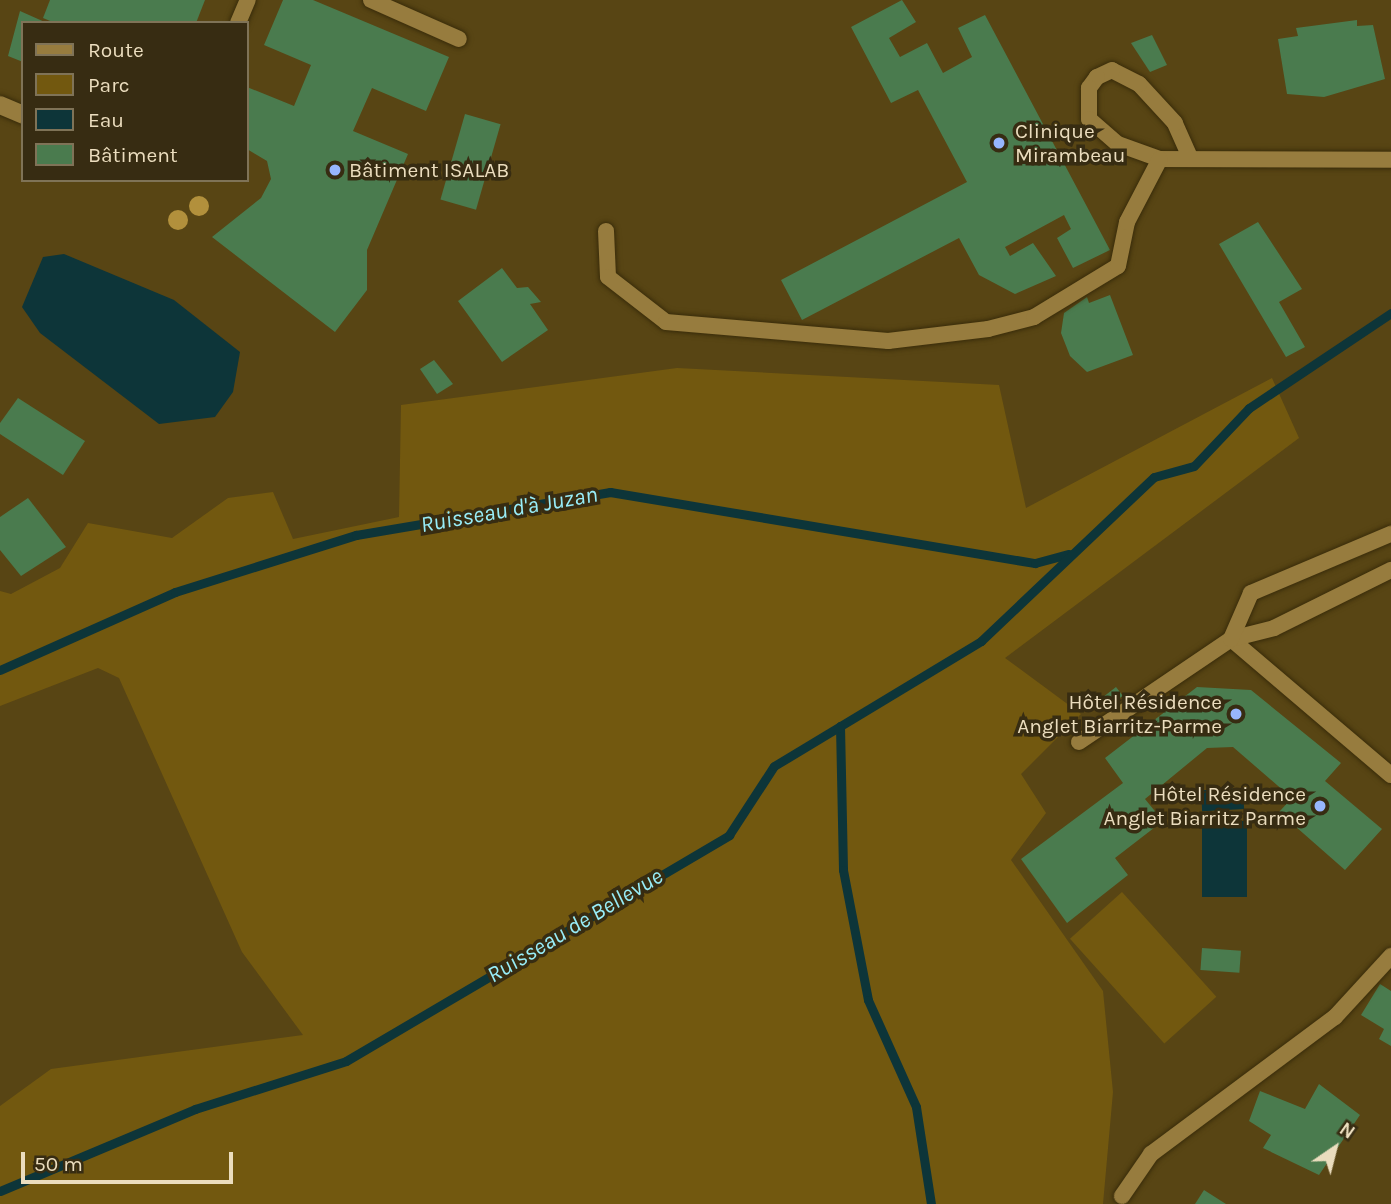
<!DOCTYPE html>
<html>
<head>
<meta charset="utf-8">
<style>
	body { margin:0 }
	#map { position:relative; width:1391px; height:1204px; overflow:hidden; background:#584514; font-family:Karla,sans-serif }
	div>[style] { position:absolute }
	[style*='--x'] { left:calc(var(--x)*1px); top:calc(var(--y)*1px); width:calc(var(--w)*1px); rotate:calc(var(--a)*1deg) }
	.green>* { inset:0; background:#72580f; transform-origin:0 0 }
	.water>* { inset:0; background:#0d3539; transform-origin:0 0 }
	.stream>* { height:9px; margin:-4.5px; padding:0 4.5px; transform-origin:4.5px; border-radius:4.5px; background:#0d3539 }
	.building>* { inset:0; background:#4a7b4e; transform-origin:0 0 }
	.roads { filter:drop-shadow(0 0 2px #392c0a) drop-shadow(0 0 2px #392c0a) }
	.lane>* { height:16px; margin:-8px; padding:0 8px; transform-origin:8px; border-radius:8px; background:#977c3e }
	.street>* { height:18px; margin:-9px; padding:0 9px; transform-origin:9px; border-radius:9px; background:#977c3e }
	.trees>* { width:20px; height:20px; margin:-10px; border-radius:50%; background:#b2903c }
	.dots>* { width:19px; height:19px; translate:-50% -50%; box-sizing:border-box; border:4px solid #372c12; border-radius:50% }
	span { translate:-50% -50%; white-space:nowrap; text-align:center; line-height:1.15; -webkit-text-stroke:7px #372c12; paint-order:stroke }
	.poi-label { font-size:21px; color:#ebddbe }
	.left { translate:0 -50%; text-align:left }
	.right { translate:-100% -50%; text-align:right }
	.water-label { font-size:23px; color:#98edf8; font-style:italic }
	.legend { position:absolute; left:21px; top:21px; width:228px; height:161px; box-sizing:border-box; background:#372c12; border:2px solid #7f7357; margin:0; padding:9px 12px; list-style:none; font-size:21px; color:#ebddbe }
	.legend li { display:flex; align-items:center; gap:14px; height:35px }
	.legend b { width:35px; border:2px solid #7f7357 }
	.north { position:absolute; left:1300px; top:1113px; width:70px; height:70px; -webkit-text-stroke:5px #372c12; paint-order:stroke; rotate:35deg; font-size:19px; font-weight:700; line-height:28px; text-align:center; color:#ebddbe }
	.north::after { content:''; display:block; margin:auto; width:24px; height:32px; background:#ebddbe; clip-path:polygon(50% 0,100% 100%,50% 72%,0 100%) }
	.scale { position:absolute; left:21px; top:1152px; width:212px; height:32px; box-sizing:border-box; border:4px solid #ebddbe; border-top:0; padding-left:9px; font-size:21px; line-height:24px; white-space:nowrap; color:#ebddbe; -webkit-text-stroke:5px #372c12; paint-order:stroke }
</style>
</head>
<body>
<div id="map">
	<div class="green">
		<i style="clip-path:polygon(677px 368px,999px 385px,1026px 508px,1272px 378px,1299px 438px,1005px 658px,1081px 714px,1021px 774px,1046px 813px,1011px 860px,1103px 991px,1113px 1092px,1103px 1204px,0 1204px,0 1106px,51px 1069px,303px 1035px,242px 952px,119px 678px,98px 668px,0 706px,0 591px,11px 594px,60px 568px,88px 523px,172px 538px,228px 498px,273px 492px,293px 539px,399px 517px,401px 405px)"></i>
		<i style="left:1122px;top:892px;width:141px;height:70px;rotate:48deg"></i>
	</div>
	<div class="water">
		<i style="clip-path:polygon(64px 254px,174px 300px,240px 352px,233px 392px,215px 417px,159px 424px,40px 333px,22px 307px,43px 257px)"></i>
		<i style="left:1243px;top:788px;width:21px;height:42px;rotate:87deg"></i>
		<i style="left:1202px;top:821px;width:45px;height:76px"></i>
	</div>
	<div class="stream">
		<i style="--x:0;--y:670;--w:192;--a:-24"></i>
		<i style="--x:175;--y:592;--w:190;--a:-17.5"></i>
		<i style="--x:356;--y:535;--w:258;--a:-9.6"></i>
		<i style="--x:610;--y:492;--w:431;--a:9.5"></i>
		<i style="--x:1035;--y:563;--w:35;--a:-15"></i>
		<i style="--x:840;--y:726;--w:144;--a:88.8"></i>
		<i style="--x:843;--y:870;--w:132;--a:79.1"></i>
		<i style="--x:868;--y:1000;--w:117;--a:65.8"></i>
		<i style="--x:916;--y:1107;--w:98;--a:81.2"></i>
		<i style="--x:0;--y:1191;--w:212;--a:-22.8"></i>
		<i style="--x:195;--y:1109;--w:158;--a:-17.6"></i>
		<i style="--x:346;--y:1061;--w:445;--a:-30.5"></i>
		<i style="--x:729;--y:835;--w:82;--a:-56.9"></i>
		<i style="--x:774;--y:766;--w:242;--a:-31.1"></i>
		<i style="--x:981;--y:641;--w:238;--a:-43.5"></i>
		<i style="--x:1154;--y:477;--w:41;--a:-15.4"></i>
		<i style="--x:1194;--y:466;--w:80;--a:-46.5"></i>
		<i style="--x:1249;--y:408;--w:171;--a:-33.8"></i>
	</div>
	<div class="building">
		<i style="clip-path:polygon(50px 0,205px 0,196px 23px,55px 23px,43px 18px)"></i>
		<i style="clip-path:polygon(283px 0,313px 0,449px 57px,426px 111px,372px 88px,353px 131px,408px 154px,367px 250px,367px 290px,335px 332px,212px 237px,261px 198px,271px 179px,267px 161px,247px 149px,247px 87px,294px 106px,311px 65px,264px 45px)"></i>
		<i style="clip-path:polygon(902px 0,916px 22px,889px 38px,900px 57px,927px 43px,943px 73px,972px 57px,958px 28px,985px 15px,1110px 250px,1073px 268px,1057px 238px,1071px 229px,1064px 215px,1005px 247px,1010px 256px,1033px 243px,1056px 276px,1015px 294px,979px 275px,959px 238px,802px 320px,781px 280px,967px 182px,918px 90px,891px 103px,851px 27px)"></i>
		<i style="clip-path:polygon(20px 11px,47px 23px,23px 23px,23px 62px,8px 56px)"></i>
		<i style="clip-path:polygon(1357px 20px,1357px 26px,1373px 25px,1385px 79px,1324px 97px,1287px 94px,1278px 39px,1298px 36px,1296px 28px)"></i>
		<i style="clip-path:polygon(1152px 35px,1167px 65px,1150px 72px,1131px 43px)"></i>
		<i style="left:465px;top:114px;width:37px;height:89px;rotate:16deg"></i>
		<i style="clip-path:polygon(1258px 222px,1302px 289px,1279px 302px,1305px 347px,1286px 357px,1219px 244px)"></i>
		<i style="clip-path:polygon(502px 268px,517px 288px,528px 287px,541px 302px,530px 304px,548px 330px,502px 362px,458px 301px)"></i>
		<i style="clip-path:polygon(1110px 295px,1133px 355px,1087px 372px,1070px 356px,1061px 333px,1064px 313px,1087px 297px,1089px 303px)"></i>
		<i style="clip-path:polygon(434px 360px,453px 384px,437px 394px,420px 369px)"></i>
		<i style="clip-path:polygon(18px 398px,85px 441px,63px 475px,0 434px,0 423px)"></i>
		<i style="clip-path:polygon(28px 498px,66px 547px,21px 576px,0 550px,0 517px)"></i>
		<i style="left:1116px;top:687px;width:11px;height:22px;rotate:52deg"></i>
		<i style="clip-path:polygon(1197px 687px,1251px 690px,1341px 763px,1325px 781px,1382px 829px,1345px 870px,1279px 812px,1292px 798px,1233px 747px,1207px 748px,1145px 799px,1163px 821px,1115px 858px,1128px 875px,1067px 923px,1021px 859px,1123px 783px,1105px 758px)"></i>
		<i style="left:1202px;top:948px;width:39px;height:22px;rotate:4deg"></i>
		<i style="clip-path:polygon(1380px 984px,1391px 991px,1391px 1046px,1379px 1039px,1384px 1029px,1361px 1015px)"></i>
		<i style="clip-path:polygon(1319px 1084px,1360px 1115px,1319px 1175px,1263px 1148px,1271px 1135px,1249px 1121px,1260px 1091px,1305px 1109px)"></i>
		<i style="clip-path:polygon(1204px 1190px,1226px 1204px,1195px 1204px)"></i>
	</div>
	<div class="roads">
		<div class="lane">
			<i style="--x:371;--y:0;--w:96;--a:23.9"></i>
			<i style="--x:238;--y:23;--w:25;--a:-67"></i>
			<i style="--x:1189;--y:155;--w:35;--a:-114"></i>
			<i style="--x:1175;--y:123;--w:53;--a:-132.7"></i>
			<i style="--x:1139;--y:84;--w:30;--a:-153"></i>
			<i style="--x:1112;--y:70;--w:17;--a:155"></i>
			<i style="--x:1097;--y:77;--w:14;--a:126"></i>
			<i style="--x:1089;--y:88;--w:31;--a:90"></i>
			<i style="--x:1089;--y:119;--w:38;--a:41"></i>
			<i style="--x:1118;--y:144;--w:45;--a:19.7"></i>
			<i style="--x:1160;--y:159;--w:231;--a:0.2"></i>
			<i style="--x:606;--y:231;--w:46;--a:87.5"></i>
			<i style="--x:608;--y:277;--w:73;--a:37.8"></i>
			<i style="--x:666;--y:322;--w:223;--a:4.9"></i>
			<i style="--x:888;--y:341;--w:101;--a:-6.8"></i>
			<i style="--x:988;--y:329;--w:48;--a:-14.6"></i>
			<i style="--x:1034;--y:317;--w:98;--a:-31.3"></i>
			<i style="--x:1118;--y:266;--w:45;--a:-78.4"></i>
			<i style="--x:1127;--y:222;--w:71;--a:-62.4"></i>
			<i style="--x:1231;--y:639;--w:210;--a:40.4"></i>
			<i style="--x:1231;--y:639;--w:44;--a:-14.3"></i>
			<i style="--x:1274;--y:628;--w:131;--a:-26.4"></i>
			<i style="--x:1079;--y:742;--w:184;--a:-34.1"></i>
			<i style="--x:1231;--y:639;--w:50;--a:-66.5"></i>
			<i style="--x:1251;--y:593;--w:152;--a:-22.9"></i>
			<i style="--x:1122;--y:1196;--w:51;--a:-55.4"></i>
			<i style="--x:1151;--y:1154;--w:229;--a:-36.7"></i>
			<i style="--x:1335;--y:1017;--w:83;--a:-47.4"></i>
		</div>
		<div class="street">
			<i style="--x:0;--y:105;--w:25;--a:23"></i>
		</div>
	</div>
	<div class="trees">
		<i style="left:199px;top:206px"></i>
		<i style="left:178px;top:220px"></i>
	</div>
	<div class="dots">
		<i style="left:999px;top:143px;background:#97b6fd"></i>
		<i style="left:335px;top:170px;background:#97b6fd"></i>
		<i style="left:1236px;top:714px;background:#97b6fd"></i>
		<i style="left:1320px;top:806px;background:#97b6fd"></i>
	</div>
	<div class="poi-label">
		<span class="left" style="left:1015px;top:143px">Clinique<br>Mirambeau</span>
		<span class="left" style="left:349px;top:170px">Bâtiment ISALAB</span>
		<span class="right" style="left:1222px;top:714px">Hôtel Résidence<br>Anglet Biarritz-Parme</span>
		<span class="right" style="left:1306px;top:806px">Hôtel Résidence<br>Anglet Biarritz Parme</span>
	</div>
	<div class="water-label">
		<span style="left:509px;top:510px;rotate:-10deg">Ruisseau d'à Juzan</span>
		<span style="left:575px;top:926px;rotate:-31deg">Ruisseau de Bellevue</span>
	</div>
	<ul class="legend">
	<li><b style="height:9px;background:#977c3e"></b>Route</li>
	<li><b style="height:19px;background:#72580f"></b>Parc</li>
	<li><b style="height:19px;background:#0d3539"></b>Eau</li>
	<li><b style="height:19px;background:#4a7b4e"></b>Bâtiment</li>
	</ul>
	<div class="north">N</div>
	<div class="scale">50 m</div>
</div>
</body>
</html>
